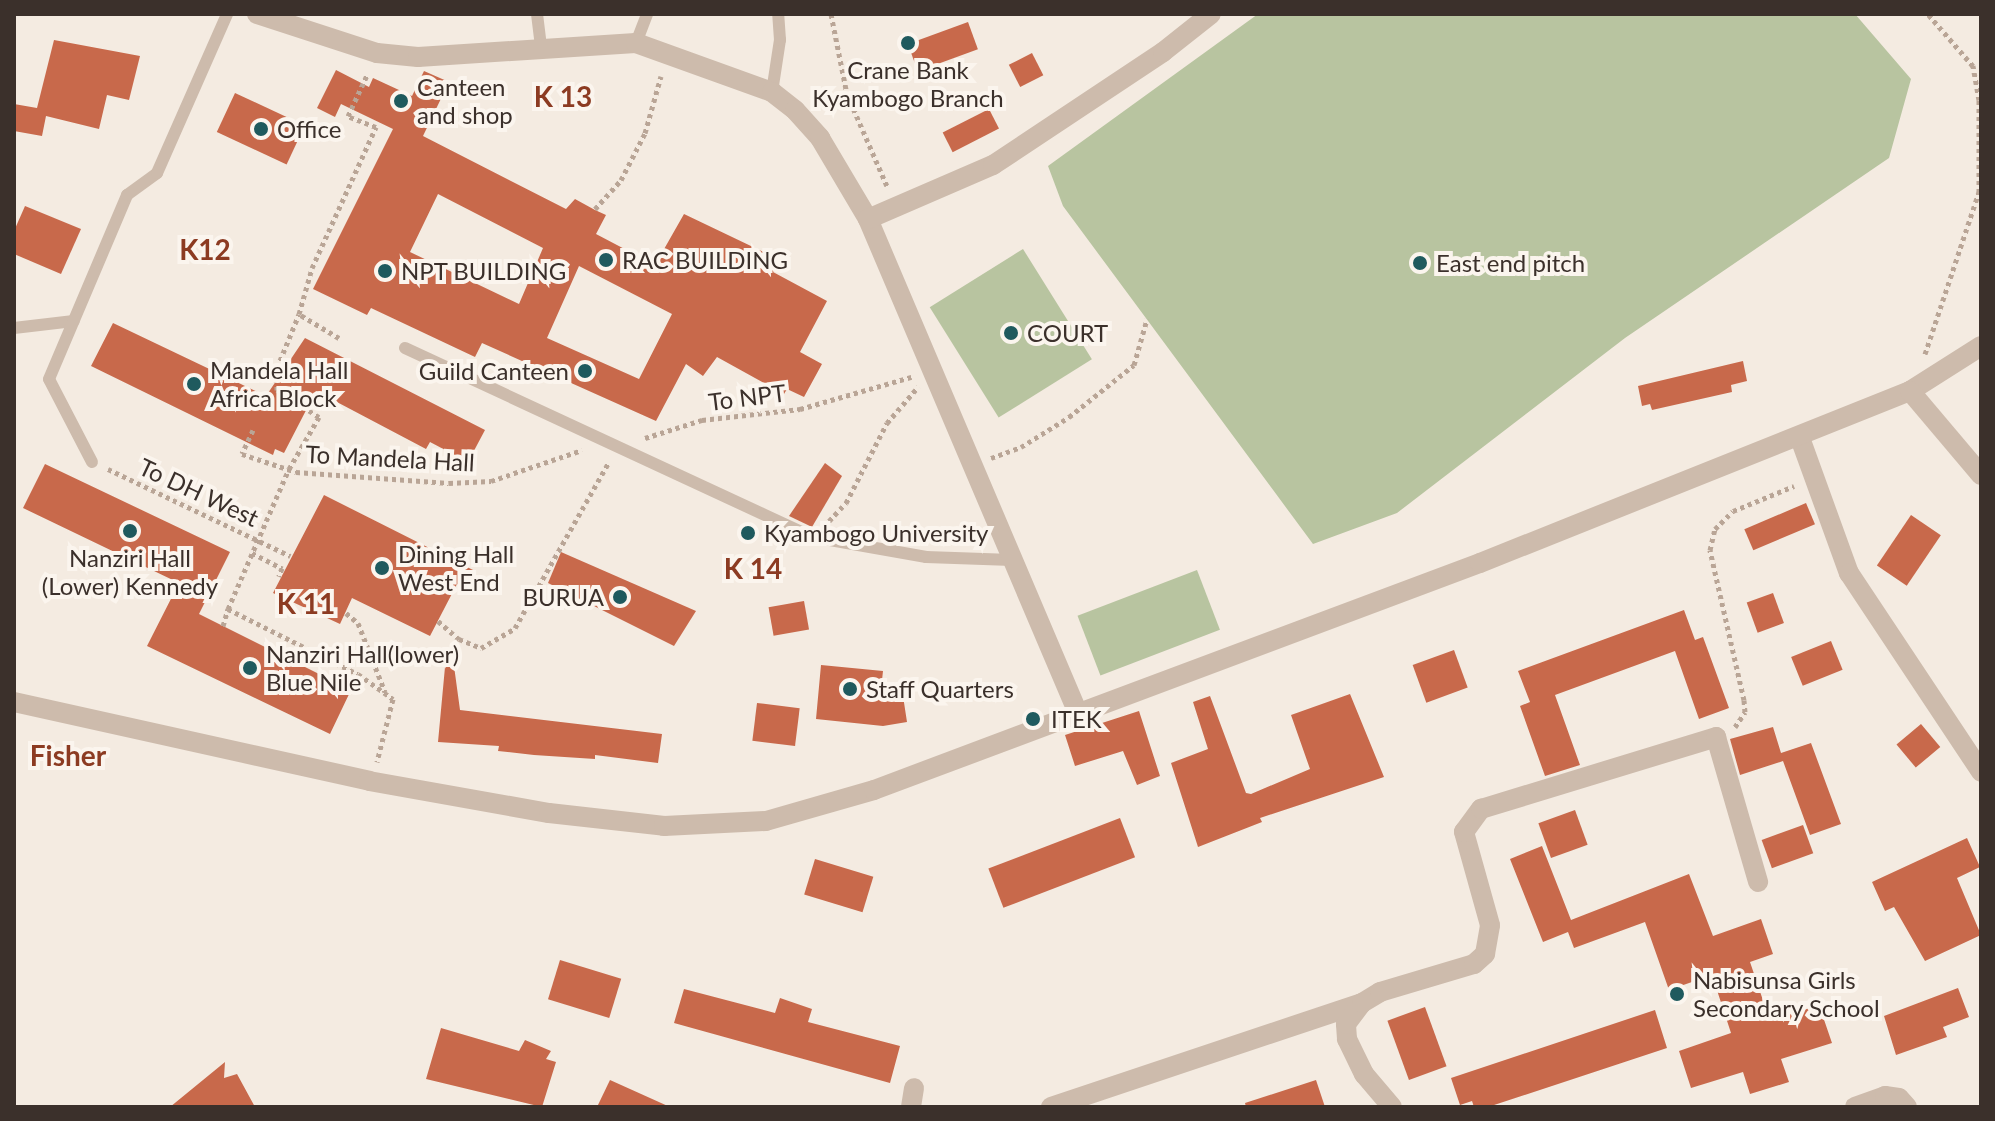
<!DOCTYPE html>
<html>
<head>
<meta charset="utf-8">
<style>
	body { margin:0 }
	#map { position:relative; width:1995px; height:1121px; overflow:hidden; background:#f4ebe1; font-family:Lato,sans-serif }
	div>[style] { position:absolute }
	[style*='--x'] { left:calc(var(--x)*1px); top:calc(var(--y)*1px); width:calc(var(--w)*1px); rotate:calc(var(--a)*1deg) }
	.green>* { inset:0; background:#b8c4a0; transform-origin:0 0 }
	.building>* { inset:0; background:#c8694b; transform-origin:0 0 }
	.path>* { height:5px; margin-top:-2.5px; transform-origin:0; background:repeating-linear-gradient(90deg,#b9a596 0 4px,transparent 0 8px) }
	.service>* { height:12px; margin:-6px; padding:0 6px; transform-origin:6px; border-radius:6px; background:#cdbbac }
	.minor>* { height:20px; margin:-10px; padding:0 10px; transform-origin:10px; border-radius:10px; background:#cdbbac }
	.tertiary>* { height:20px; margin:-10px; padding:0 10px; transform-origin:10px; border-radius:10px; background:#cdbbac }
	.dots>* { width:22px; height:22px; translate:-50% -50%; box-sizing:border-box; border:4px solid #fbf5ee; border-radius:50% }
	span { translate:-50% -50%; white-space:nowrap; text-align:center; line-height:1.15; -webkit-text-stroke:8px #fbf5ee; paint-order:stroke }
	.poi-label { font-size:24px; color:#3b302b }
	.left { translate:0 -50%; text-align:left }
	.right { translate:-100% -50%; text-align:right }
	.street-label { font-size:24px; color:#3b302b }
	.quarter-label { font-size:28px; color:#8c3b22; font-weight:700 }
	.frame { position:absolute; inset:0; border:16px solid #3b302b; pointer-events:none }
</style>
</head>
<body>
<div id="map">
	<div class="green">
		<i style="clip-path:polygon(1258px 14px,1855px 14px,1911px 79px,1889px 158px,1625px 338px,1397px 513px,1313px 544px,1063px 206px,1048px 166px)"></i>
		<i style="left:1023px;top:249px;width:130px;height:110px;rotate:58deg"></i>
		<i style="left:1197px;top:570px;width:64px;height:128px;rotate:69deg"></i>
	</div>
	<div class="building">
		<i style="left:968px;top:22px;width:29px;height:64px;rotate:70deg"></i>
		<i style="clip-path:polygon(54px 40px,140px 56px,129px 100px,107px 95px,99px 129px,46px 116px,42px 136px,14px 131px,14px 104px,37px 108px)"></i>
		<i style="left:1032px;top:53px;width:25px;height:26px;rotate:63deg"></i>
		<i style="clip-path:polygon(evenodd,336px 70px,369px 87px,373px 78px,412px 96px,424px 71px,449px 82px,423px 136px,566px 209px,575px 199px,595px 210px,606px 215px,596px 234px,655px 265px,684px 214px,780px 260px,773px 272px,827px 301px,800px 352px,822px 364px,804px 397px,787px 389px,784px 394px,717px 357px,703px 376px,686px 364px,656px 421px,482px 343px,475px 357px,371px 308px,367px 315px,313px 289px,393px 129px,341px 104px,335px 117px,317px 108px,336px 70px,438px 194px,543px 248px,519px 304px,410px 252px,438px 194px,336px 70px,579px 266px,672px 314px,639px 379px,547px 338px,579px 266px)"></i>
		<i style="left:235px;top:93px;width:77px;height:43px;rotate:25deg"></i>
		<i style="left:989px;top:109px;width:22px;height:52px;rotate:63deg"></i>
		<i style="clip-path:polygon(25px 206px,81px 229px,61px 274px,14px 254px,14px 231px)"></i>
		<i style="clip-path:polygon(113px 323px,266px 396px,305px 338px,485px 430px,468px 462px,430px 442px,426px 449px,316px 391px,284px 453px,275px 449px,273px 455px,91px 366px)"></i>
		<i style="clip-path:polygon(1743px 361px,1747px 381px,1731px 385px,1732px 392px,1652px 410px,1650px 404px,1642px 406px,1638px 386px)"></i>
		<i style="clip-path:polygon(825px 463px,842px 476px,812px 527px,789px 516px)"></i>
		<i style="clip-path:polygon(45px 464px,230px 552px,199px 614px,351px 690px,330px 734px,147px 646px,179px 583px,23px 508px)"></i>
		<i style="clip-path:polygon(324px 495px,475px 571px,466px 589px,457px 584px,430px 636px,352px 598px,340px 624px,273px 593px)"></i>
		<i style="left:1806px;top:503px;width:23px;height:67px;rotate:67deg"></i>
		<i style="left:1911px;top:515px;width:36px;height:61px;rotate:34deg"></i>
		<i style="clip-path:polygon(561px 552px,696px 611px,674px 646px,548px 583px)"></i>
		<i style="left:1773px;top:593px;width:32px;height:28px;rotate:70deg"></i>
		<i style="left:804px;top:601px;width:29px;height:36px;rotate:80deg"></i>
		<i style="clip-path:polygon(1684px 610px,1695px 640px,1703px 637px,1729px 708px,1699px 719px,1675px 651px,1555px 695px,1580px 765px,1545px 776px,1520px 706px,1530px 702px,1518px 671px)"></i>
		<i style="left:1831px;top:641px;width:31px;height:43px;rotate:68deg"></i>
		<i style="left:1454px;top:650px;width:40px;height:44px;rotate:70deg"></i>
		<i style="clip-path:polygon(821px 665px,883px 671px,880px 699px,903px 696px,907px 722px,883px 726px,816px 719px)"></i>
		<i style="clip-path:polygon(454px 666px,460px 710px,662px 734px,658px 763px,595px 755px,595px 759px,534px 755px,498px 751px,499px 746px,438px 742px,445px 667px)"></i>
		<i style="clip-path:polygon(1350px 694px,1384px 777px,1260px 818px,1262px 822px,1198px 847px,1171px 763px,1208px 749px,1193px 702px,1210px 696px,1246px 793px,1251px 794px,1310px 769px,1291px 715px)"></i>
		<i style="left:757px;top:703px;width:43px;height:38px;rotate:7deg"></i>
		<i style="clip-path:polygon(1139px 711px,1160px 776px,1137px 785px,1123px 751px,1075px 766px,1065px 735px)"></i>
		<i style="left:1921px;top:724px;width:30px;height:32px;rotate:50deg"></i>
		<i style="clip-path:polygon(1773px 727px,1781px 753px,1811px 743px,1841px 824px,1810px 835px,1783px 761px,1740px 775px,1730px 739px)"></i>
		<i style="left:1575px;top:810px;width:37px;height:39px;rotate:70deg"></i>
		<i style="left:1120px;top:818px;width:42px;height:141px;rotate:69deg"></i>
		<i style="left:1803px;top:825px;width:30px;height:44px;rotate:70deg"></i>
		<i style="clip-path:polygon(1967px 838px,1980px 867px,1957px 878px,1981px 935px,1925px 961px,1894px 907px,1885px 911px,1872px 882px)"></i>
		<i style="clip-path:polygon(1542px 846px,1571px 920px,1689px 874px,1713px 936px,1761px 919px,1773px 954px,1750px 962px,1770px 1021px,1819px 1005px,1832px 1043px,1781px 1059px,1789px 1082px,1750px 1094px,1743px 1072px,1691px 1088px,1679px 1051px,1731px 1033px,1712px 975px,1669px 990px,1645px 922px,1574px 948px,1568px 932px,1543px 942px,1510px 859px)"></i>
		<i style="left:815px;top:859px;width:61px;height:37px;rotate:17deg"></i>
		<i style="left:560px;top:960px;width:64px;height:41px;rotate:17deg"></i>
		<i style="clip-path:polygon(1958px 988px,1969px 1017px,1943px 1027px,1947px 1037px,1896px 1055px,1884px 1016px)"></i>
		<i style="clip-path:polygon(684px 989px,775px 1013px,780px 998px,812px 1009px,808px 1022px,900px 1046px,890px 1083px,674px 1023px)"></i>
		<i style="left:1425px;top:1007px;width:63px;height:40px;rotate:70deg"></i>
		<i style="clip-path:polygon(1655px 1010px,1667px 1048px,1488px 1107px,1474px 1107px,1472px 1101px,1460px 1105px,1451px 1078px)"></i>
		<i style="clip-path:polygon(441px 1028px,519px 1051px,525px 1040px,551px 1051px,546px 1059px,556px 1062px,542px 1107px,426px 1079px)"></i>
		<i style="clip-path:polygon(225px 1062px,224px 1078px,237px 1074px,255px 1107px,170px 1107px)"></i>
		<i style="clip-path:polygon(610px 1080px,670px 1107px,597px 1107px)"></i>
		<i style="clip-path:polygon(1316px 1080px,1325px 1107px,1246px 1107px,1245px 1103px)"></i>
	</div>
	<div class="path">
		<i style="--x:831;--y:14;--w:82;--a:78.7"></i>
		<i style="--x:847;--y:94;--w:100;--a:66.5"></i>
		<i style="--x:595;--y:209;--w:39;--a:-48"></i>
		<i style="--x:621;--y:180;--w:53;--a:-62.9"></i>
		<i style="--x:645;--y:133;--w:59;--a:-74.3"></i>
		<i style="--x:339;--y:338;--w:47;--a:-149"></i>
		<i style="--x:299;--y:314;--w:48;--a:-74.2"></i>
		<i style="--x:312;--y:268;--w:155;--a:-65.6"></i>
		<i style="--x:376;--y:127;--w:30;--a:-159"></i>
		<i style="--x:348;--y:116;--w:47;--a:-65.1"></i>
		<i style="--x:1925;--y:354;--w:171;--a:-71.6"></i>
		<i style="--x:1979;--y:192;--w:92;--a:-90"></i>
		<i style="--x:1979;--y:100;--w:35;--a:-100"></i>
		<i style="--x:1973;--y:66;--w:69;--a:-130.9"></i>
		<i style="--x:253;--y:430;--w:26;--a:115"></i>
		<i style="--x:242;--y:454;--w:57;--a:18.4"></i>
		<i style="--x:296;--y:472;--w:153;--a:4.1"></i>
		<i style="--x:449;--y:483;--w:42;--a:-2.7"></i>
		<i style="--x:491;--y:481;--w:96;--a:-18.8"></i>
		<i style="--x:645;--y:438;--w:60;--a:-17.5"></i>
		<i style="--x:702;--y:420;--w:99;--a:-6.4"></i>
		<i style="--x:800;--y:409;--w:116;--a:-16.1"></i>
		<i style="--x:991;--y:458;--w:32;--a:-20"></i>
		<i style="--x:1021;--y:447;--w:57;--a:-32"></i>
		<i style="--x:1069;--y:417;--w:83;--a:-38.7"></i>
		<i style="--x:1134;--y:365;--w:48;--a:-74.2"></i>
		<i style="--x:108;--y:469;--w:202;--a:25.5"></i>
		<i style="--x:829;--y:521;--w:25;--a:-47"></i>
		<i style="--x:846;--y:503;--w:90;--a:-62.9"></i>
		<i style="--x:887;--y:423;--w:48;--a:-49.3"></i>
		<i style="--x:252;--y:553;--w:34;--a:27"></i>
		<i style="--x:282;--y:568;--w:9;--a:111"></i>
		<i style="--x:228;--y:609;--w:153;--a:-66.5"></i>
		<i style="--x:289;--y:469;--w:60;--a:-60"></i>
		<i style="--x:319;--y:417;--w:50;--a:-147.3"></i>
		<i style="--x:277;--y:390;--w:22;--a:-90"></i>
		<i style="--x:277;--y:368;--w:58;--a:-67.8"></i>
		<i style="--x:346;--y:613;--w:16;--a:40"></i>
		<i style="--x:358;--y:623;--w:74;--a:68.6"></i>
		<i style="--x:438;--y:621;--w:28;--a:41"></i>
		<i style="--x:459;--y:639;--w:24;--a:22"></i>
		<i style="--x:481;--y:648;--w:39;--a:-30"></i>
		<i style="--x:515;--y:628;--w:191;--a:-60.5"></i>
		<i style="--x:223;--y:626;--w:18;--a:-74"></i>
		<i style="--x:228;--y:609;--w:145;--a:26.6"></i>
		<i style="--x:358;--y:674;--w:43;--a:35.5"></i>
		<i style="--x:393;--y:699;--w:65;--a:104.3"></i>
		<i style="--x:1735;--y:727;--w:18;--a:-56"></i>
		<i style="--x:1745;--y:712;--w:12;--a:-95"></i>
		<i style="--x:1744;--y:700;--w:154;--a:-102.8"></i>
		<i style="--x:1710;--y:550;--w:22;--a:-77"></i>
		<i style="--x:1715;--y:529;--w:25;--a:-45"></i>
		<i style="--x:1733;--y:511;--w:66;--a:-22.3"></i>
	</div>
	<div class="service">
		<i style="--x:537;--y:14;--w:32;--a:83"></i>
		<i style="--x:636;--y:43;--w:31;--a:-69"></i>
		<i style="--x:772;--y:92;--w:53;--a:-81.3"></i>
		<i style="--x:780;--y:40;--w:26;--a:-94"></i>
		<i style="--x:14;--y:328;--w:60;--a:-6.7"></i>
		<i style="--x:405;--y:348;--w:450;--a:24.9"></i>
		<i style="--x:813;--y:537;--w:115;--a:10"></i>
		<i style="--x:926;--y:557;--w:86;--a:2"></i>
		<i style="--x:92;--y:462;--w:93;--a:-117.4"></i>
		<i style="--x:49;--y:379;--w:200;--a:-67"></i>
		<i style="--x:127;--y:195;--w:37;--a:-36"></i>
		<i style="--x:157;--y:173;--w:174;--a:-66.2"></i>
	</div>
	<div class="minor">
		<i style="--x:257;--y:14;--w:126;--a:18"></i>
		<i style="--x:377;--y:53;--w:41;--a:5.6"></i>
		<i style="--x:418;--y:57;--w:218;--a:-3.7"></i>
		<i style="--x:636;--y:43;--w:145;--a:19.8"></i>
		<i style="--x:772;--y:92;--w:29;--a:38"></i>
		<i style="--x:795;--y:110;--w:38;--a:48"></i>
		<i style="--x:820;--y:138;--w:94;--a:59.3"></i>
		<i style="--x:868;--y:219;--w:535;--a:66.98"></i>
		<i style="--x:868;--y:219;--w:136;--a:-23.4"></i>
		<i style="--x:993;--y:165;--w:204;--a:-33.6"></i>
		<i style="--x:1163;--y:52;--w:61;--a:-38.4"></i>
		<i style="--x:1800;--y:438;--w:144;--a:70.1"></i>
		<i style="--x:1849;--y:573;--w:239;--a:56.4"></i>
		<i style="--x:14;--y:702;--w:364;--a:12.5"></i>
		<i style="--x:369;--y:781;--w:183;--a:10.1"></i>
		<i style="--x:549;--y:813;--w:116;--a:6.4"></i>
		<i style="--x:664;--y:826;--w:102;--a:-2.8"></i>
		<i style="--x:766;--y:821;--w:112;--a:-16"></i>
		<i style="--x:874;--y:790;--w:647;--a:-20.54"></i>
		<i style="--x:1480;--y:563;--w:463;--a:-21.8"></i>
		<i style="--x:911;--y:1107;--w:19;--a:-81"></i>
		<i style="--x:1051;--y:1107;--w:328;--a:-18.5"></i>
		<i style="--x:1392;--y:1107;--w:43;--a:-130.3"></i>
		<i style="--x:1364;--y:1074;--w:39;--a:-116"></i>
		<i style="--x:1347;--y:1039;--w:15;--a:-94"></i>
		<i style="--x:1346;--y:1024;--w:26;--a:-53"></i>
		<i style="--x:1362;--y:1003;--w:21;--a:-31"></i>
		<i style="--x:1380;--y:992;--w:98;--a:-16.6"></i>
		<i style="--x:1474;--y:964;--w:15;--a:-42"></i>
		<i style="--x:1485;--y:954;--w:29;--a:-80"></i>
		<i style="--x:1490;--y:925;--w:97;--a:-105.6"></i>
		<i style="--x:1464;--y:832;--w:29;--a:-54"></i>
		<i style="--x:1481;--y:809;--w:246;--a:-17"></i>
		<i style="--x:1716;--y:737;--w:151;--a:73.8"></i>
		<i style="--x:1855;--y:1107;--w:32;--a:-20"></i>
		<i style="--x:1885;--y:1096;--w:14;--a:8"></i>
		<i style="--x:1899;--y:1098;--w:12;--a:48"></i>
	</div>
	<div class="tertiary">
		<i style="--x:1981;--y:346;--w:84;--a:147.6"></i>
		<i style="--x:1910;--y:391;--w:110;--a:49.8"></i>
	</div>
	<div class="dots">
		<i style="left:908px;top:43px;background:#1f5a5e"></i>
		<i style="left:401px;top:101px;background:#1f5a5e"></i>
		<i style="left:261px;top:129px;background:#1f5a5e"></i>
		<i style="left:606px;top:260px;background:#1f5a5e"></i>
		<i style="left:1420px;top:263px;background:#1f5a5e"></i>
		<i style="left:385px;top:271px;background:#1f5a5e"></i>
		<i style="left:1011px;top:333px;background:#1f5a5e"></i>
		<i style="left:585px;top:371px;background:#1f5a5e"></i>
		<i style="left:194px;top:384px;background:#1f5a5e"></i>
		<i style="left:130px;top:531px;background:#1f5a5e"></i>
		<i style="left:748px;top:533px;background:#1f5a5e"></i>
		<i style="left:382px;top:568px;background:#1f5a5e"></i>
		<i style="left:620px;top:597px;background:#1f5a5e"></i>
		<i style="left:250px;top:668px;background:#1f5a5e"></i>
		<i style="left:850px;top:689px;background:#1f5a5e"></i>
		<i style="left:1033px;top:719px;background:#1f5a5e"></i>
		<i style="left:1677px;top:994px;background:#1f5a5e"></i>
	</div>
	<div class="poi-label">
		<span style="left:908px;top:84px">Crane Bank<br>Kyambogo Branch</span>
		<span class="left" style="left:417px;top:101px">Canteen<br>and shop</span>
		<span class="left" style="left:277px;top:129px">Office</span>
		<span class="left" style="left:622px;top:260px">RAC BUILDING</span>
		<span class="left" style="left:1436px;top:263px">East end pitch</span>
		<span class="left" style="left:401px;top:271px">NPT BUILDING</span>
		<span class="left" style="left:1027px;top:333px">COURT</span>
		<span class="left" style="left:210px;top:384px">Mandela Hall<br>Africa Block</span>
		<span class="right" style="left:569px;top:371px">Guild Canteen</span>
		<span class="left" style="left:764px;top:533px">Kyambogo University</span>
		<span class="left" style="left:398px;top:568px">Dining Hall<br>West End</span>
		<span style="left:130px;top:572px">Nanziri Hall<br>(Lower) Kennedy</span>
		<span class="right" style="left:604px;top:597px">BURUA</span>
		<span class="left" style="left:266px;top:668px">Nanziri Hall(lower)<br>Blue Nile</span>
		<span class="left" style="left:866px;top:689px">Staff Quarters</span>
		<span class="left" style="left:1051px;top:719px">ITEK</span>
		<span class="left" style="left:1693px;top:994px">Nabisunsa Girls<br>Secondary School</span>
	</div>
	<div class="street-label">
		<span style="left:747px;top:397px;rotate:-7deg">To NPT</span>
		<span style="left:390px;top:458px;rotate:3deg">To Mandela Hall</span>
		<span style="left:199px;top:492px;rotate:25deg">To DH West</span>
	</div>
	<div class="quarter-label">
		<span style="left:563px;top:96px">K 13</span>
		<span style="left:205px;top:249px">K12</span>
		<span style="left:753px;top:568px">K 14</span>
		<span style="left:306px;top:603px">K 11</span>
		<span style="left:68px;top:755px">Fisher</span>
	</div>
	<div class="frame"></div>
</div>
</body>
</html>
